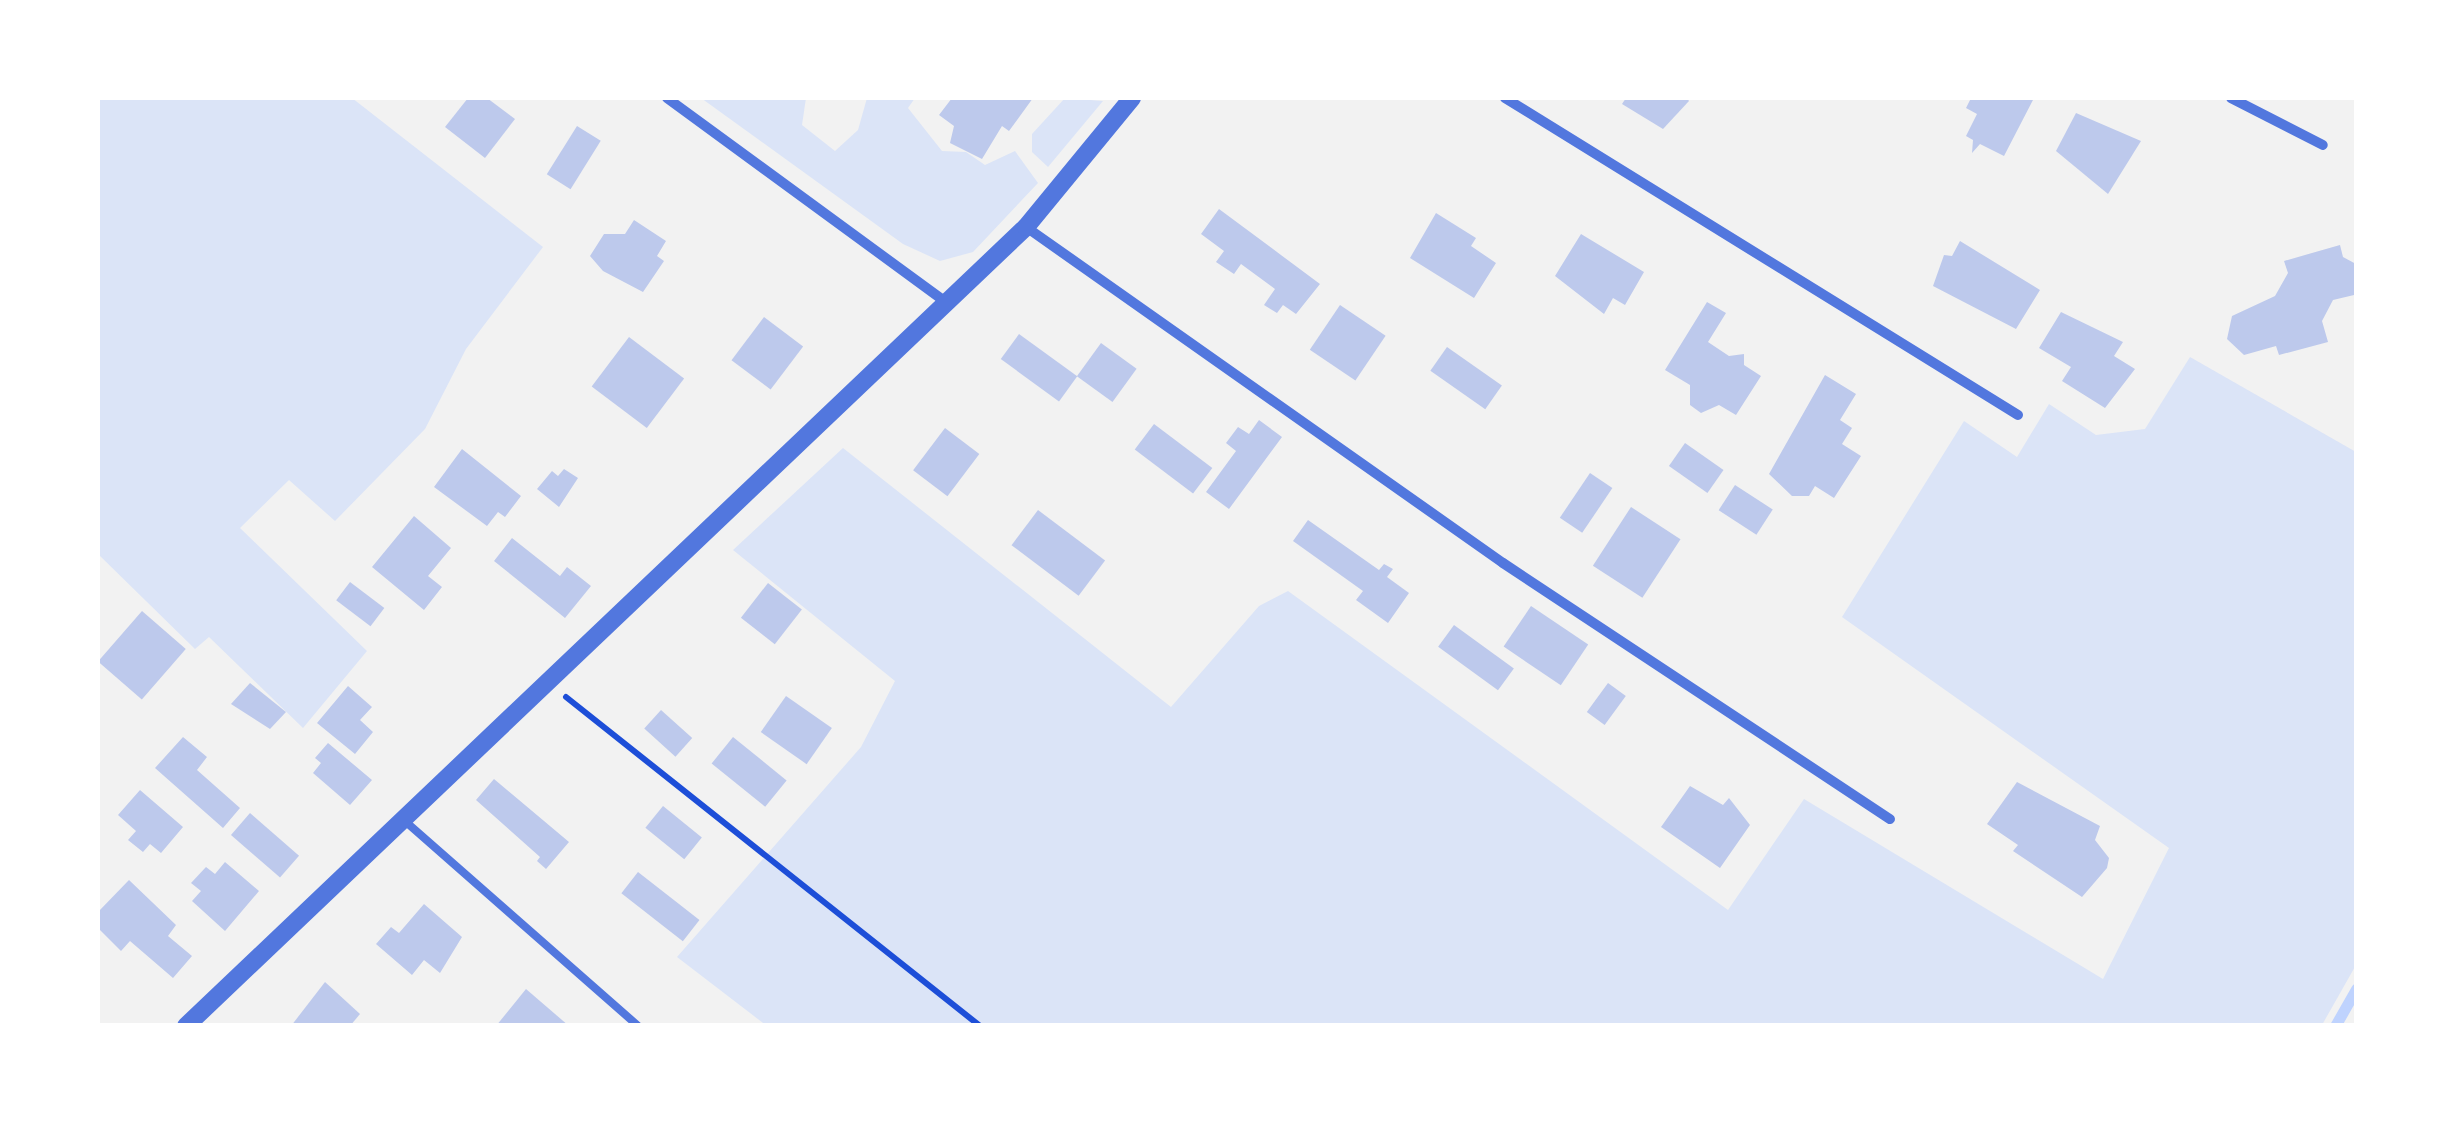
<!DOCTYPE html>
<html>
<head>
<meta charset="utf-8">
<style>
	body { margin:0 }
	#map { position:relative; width:2454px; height:1123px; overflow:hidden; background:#f2f2f2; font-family:"Titillium Web",sans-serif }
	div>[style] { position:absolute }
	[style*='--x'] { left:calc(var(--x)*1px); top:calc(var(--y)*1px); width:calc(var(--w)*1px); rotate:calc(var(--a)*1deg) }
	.green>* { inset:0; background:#dbe4f7 }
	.stream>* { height:11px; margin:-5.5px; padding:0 5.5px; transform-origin:5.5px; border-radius:5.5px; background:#bfd3fe }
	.building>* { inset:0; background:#bdc9ec; transform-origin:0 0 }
	.path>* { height:6px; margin:-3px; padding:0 3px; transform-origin:3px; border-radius:3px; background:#1d4ed8 }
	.service>* { height:8px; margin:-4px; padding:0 4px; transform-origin:4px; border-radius:4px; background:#5277de }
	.minor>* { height:10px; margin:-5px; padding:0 5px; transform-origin:5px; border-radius:5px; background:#5277de }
	.tertiary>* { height:18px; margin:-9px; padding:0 9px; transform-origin:9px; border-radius:9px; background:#5277de }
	span { translate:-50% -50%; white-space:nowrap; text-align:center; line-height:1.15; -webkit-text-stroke:8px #fff; paint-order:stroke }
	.frame { position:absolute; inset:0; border:100px solid #fff; pointer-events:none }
</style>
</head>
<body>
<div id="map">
	<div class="green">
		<i style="clip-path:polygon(98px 98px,352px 98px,543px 247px,466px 349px,425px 429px,335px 521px,289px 480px,240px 528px,367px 651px,303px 728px,209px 637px,195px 649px,98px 554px)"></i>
		<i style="clip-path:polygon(701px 98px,806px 98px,802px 125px,835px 151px,858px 130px,867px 98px,915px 98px,908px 108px,942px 151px,966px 152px,985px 165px,1015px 151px,1038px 183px,973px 252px,940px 261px,903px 244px)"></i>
		<i style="clip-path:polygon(1065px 98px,1103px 101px,1048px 167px,1032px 152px,1032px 134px)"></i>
		<i style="clip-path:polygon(2190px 357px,2356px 452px,2356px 965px,2322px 1025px,767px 1026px,677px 957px,861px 747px,895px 681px,733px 550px,843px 448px,1171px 707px,1259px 606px,1288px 591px,1728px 910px,1804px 799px,2103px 979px,2169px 848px,1842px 617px,1964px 421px,2017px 457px,2049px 404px,2096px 435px,2145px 429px)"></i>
	</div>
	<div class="stream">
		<i style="--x:2335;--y:1026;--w:43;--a:-60.4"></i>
	</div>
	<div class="building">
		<i style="clip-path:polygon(468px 98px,487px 98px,515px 119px,485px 158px,445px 127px)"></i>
		<i style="clip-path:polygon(952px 98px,1033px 98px,1009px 131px,1002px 126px,982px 159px,950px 143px,954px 126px,939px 115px)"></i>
		<i style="clip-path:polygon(1626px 98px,1687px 98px,1689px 101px,1663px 129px,1622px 104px)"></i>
		<i style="clip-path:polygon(1971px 98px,2034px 98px,2004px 156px,1980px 144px,1972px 153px,1973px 140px,1966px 136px,1977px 114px,1966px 108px)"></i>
		<i style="clip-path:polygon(2076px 113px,2141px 141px,2108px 194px,2056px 151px)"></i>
		<i style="left:577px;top:126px;width:28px;height:57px;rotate:32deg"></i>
		<i style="clip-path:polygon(1219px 209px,1320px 284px,1296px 314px,1283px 305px,1277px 313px,1264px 305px,1275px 289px,1241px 264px,1234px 274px,1216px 262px,1224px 251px,1201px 234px)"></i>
		<i style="clip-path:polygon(1436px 213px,1476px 238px,1471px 246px,1496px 263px,1474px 298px,1410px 258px)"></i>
		<i style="clip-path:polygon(634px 220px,666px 241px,657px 256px,664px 261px,643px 292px,603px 271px,590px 256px,604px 234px,625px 234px)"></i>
		<i style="clip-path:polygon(1581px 234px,1644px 272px,1625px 305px,1613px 298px,1604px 314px,1555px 276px)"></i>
		<i style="clip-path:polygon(1960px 241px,2040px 290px,2016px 329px,1933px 286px,1944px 255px,1952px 256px)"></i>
		<i style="clip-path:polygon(2340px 245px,2343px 257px,2356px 264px,2354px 295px,2333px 300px,2322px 321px,2328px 342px,2279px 355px,2276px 346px,2244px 355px,2227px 339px,2232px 316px,2275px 296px,2288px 273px,2284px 261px)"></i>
		<i style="clip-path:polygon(1707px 302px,1726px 313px,1708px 342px,1729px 356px,1744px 354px,1744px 365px,1761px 376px,1736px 415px,1719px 405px,1701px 413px,1690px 405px,1690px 385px,1665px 370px)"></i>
		<i style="left:1340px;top:305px;width:55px;height:54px;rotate:34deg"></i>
		<i style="clip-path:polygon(2061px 312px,2123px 342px,2114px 356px,2135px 369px,2105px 408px,2062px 381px,2071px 367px,2039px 348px)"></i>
		<i style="left:764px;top:317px;width:49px;height:54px;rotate:37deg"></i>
		<i style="left:1019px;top:334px;width:72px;height:31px;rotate:36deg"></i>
		<i style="left:629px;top:337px;width:69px;height:62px;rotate:37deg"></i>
		<i style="left:1101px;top:343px;width:44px;height:41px;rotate:36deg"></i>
		<i style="left:1447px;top:347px;width:67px;height:29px;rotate:35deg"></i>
		<i style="clip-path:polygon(1825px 375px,1856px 394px,1840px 420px,1852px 428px,1842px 444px,1861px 456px,1834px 498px,1815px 486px,1809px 496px,1792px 496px,1769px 474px)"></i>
		<i style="clip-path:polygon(1259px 420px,1282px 437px,1229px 509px,1206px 492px,1236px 451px,1226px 443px,1238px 427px,1249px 434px)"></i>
		<i style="left:1154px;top:424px;width:73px;height:32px;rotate:37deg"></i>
		<i style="left:945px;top:428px;width:43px;height:53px;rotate:37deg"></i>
		<i style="left:1685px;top:443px;width:47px;height:28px;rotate:35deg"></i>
		<i style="clip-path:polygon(462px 449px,521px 496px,505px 517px,498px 512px,487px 526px,434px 487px)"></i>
		<i style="clip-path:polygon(564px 469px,578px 478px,559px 507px,537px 489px,552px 471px,558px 476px)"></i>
		<i style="left:1590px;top:473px;width:27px;height:54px;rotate:34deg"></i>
		<i style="left:1735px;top:485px;width:45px;height:30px;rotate:33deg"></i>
		<i style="left:1631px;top:507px;width:59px;height:70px;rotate:33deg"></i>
		<i style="left:1038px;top:510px;width:84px;height:44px;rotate:37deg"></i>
		<i style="clip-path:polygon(414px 516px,451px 548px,428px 576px,442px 587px,424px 610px,372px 567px)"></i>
		<i style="clip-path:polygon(1308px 520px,1379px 570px,1384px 564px,1393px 569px,1387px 577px,1409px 593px,1388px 623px,1356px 600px,1363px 591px,1293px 541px)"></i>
		<i style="clip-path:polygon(512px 538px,560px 576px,567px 567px,591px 586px,565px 618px,494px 561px)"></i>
		<i style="left:350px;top:582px;width:43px;height:23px;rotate:37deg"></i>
		<i style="left:768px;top:583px;width:43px;height:44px;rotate:38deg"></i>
		<i style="left:1531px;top:606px;width:69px;height:49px;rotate:34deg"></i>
		<i style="left:142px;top:611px;width:58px;height:67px;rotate:41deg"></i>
		<i style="left:1454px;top:625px;width:74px;height:27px;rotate:36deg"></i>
		<i style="clip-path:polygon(250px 683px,286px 712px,270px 729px,231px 704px)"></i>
		<i style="left:1608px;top:683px;width:22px;height:36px;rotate:36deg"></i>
		<i style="clip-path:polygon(348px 686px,372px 707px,360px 720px,373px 732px,355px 754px,317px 723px)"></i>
		<i style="left:786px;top:696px;width:56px;height:44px;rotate:35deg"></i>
		<i style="left:661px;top:710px;width:42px;height:25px;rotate:42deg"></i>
		<i style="clip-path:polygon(183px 737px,207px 757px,197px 770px,240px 808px,223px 828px,155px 768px)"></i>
		<i style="left:733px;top:737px;width:69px;height:34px;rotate:39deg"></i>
		<i style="clip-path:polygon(328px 743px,372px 780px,350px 805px,313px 773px,321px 763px,315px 758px)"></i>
		<i style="clip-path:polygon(494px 779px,569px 842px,546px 869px,537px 861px,540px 857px,476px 800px)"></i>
		<i style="clip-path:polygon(2017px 782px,2100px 826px,2095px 840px,2109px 858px,2107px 868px,2082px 897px,2013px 851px,2018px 845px,1987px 824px)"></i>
		<i style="clip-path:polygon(1690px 786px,1723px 805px,1729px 798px,1750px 825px,1720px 868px,1661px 827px)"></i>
		<i style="clip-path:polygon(140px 790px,183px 827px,161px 853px,150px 844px,143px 852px,128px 840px,136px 831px,118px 815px)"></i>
		<i style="left:663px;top:806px;width:50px;height:28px;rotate:39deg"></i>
		<i style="left:250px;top:813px;width:65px;height:29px;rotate:41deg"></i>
		<i style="clip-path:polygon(225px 862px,259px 891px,225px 931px,192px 901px,201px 891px,191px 883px,206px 867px,215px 874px)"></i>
		<i style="left:638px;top:872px;width:78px;height:27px;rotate:38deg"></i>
		<i style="clip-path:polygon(129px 880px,176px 925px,168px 936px,192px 956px,173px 978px,130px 941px,121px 951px,98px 928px,98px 912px)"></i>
		<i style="clip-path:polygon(424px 904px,462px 937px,440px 973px,424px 960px,412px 975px,376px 944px,391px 927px,399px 933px)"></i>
		<i style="clip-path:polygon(325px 982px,360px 1014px,350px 1026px,291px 1026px)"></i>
		<i style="clip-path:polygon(526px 989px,569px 1026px,496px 1026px)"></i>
	</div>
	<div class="path">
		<i style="--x:566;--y:697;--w:529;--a:38.47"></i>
	</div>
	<div class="service">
		<i style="--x:406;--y:822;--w:309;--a:41.3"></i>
	</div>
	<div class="minor">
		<i style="--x:667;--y:98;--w:346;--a:36.2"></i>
		<i style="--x:1505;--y:98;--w:603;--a:31.71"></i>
		<i style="--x:2231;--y:98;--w:103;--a:27.1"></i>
		<i style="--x:1026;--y:227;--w:583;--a:35.16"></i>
		<i style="--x:1503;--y:563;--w:464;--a:33.5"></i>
	</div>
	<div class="tertiary">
		<i style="--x:186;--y:1026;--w:1159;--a:-43.57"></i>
		<i style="--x:1026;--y:227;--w:167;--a:-50.6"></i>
	</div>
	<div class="frame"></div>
</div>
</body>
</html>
